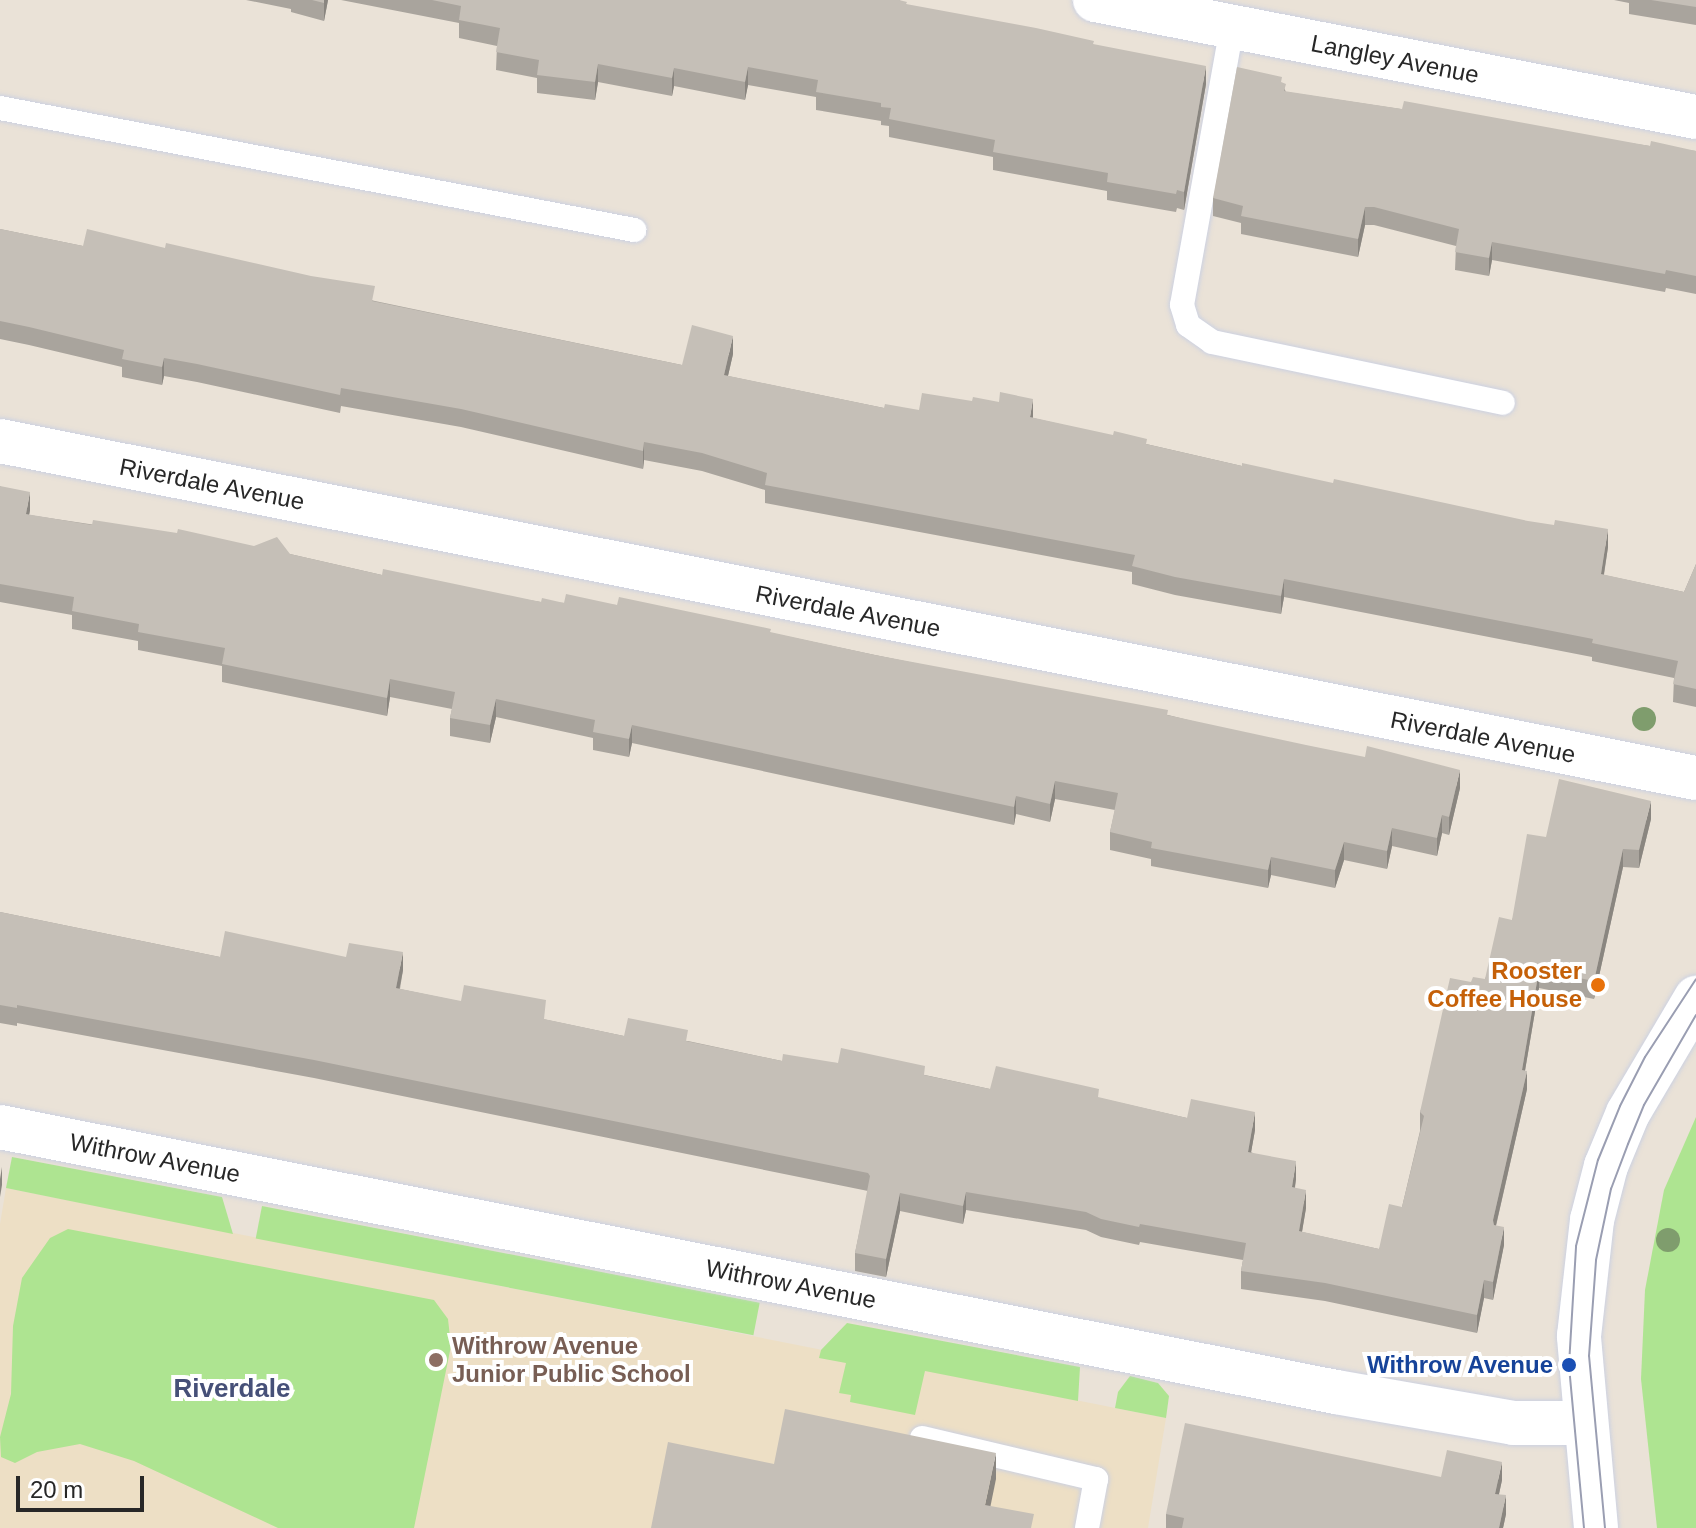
<!DOCTYPE html>
<html>
<head>
<meta charset="utf-8">
<style>
	body { margin:0 }
	#map { position:relative; width:1696px; height:1528px; overflow:hidden; background:#eae2d7; font-family:Arial,sans-serif }
	div>[style] { position:absolute }
	[style*='--x'] { left:calc(var(--x)*1px); top:calc(var(--y)*1px); width:calc(var(--w)*1px); rotate:calc(var(--a)*1deg) }
	.education>* { inset:0; background:#eddfc5 }
	.green>* { inset:0; background:#aee491; transform-origin:0 0 }
	.roads { filter:drop-shadow(0 0 2px #ccd1e1) drop-shadow(0 0 2px #ccd1e1) }
	.lane>* { height:24px; margin:-12px; padding:0 12px; transform-origin:12px; border-radius:12px; background:#fff }
	.street>* { height:44px; margin:-22px; padding:0 22px; transform-origin:22px; border-radius:22px; background:#fff }
	.secondary>* { height:44px; margin:-22px; padding:0 22px; transform-origin:22px; border-radius:22px; background:#fff }
	.tram>* { height:2px; margin:-1px; padding:0 1px; transform-origin:1px; border-radius:1px; background:#9a9eb2 }
	.trees>* { width:24px; height:24px; margin:-12px; border-radius:50%; background:#7f9d6d }
	.wall>* { inset:0; background:#a9a49d }
	.shaded-wall>* { inset:0; background:#8a8680 }
	.building>* { inset:0; background:#c5bfb7 }
	.dots>* { width:22px; height:22px; translate:-50% -50%; box-sizing:border-box; border:4px solid #fff; border-radius:50% }
	span { translate:-50% -50%; white-space:nowrap; text-align:center; line-height:1.15; -webkit-text-stroke:8px #fff; paint-order:stroke }
	.street-label { font-size:24px; color:#272727 }
	.food-label { font-size:24px; color:#c56008; font-weight:700 }
	.right { translate:-100% -50%; text-align:right }
	.education-label { font-size:24px; color:#785e54; font-weight:700 }
	.left { translate:0 -50%; text-align:left }
	.transit-label { font-size:24px; color:#164399; font-weight:700 }
	.neighbourhood-label { font-size:26px; color:#465078; font-weight:700 }
	.scale { position:absolute; left:16px; top:1476px; width:128px; height:36px; box-sizing:border-box; border:4px solid #272727; border-top:0; padding-left:10px; font-size:24px; line-height:28px; white-space:nowrap; color:#272727; -webkit-text-stroke:6px #fff; paint-order:stroke }
</style>
</head>
<body>
<div id="map">
	<div class="education">
		<i style="clip-path:polygon(6px 1188px,1166px 1418px,1148px 1528px,0 1528px,0 1224px)"></i>
	</div>
	<div class="green">
		<i style="clip-path:polygon(1696px 1117px,1696px 1528px,1657px 1528px,1641px 1379px,1645px 1290px,1664px 1190px)"></i>
		<i style="clip-path:polygon(12px 1157px,222px 1197px,233px 1234px,6px 1188px)"></i>
		<i style="left:262px;top:1206px;width:507px;height:33px;rotate:11deg"></i>
		<i style="clip-path:polygon(68px 1229px,434px 1300px,448px 1319px,451px 1346px,414px 1528px,278px 1528px,134px 1461px,80px 1444px,37px 1452px,15px 1463px,1px 1457px,0 1437px,11px 1394px,13px 1326px,22px 1278px,50px 1238px)"></i>
		<i style="clip-path:polygon(847px 1323px,1080px 1367px,1078px 1401px,925px 1371px,915px 1415px,850px 1402px,851px 1395px,839px 1393px,846px 1363px,819px 1358px,821px 1350px)"></i>
		<i style="clip-path:polygon(1130px 1376px,1158px 1383px,1169px 1396px,1166px 1418px,1115px 1408px,1118px 1392px)"></i>
	</div>
	<div class="roads">
		<div class="lane">
			<i style="--x:1232;--y:27;--w:282;--a:100.2"></i>
			<i style="--x:1182;--y:305;--w:21;--a:73"></i>
			<i style="--x:1188;--y:325;--w:29;--a:35"></i>
			<i style="--x:1212;--y:342;--w:297;--a:11.8"></i>
			<i style="--x:0;--y:108;--w:646;--a:10.89"></i>
			<i style="--x:922;--y:1438;--w:179;--a:13.3"></i>
			<i style="--x:1096;--y:1479;--w:50;--a:100.4"></i>
		</div>
		<div class="street">
			<i style="--x:1095;--y:0;--w:612;--a:11.02"></i>
			<i style="--x:0;--y:441;--w:1729;--a:11.24"></i>
			<i style="--x:0;--y:1127;--w:1362;--a:11.22"></i>
			<i style="--x:1336;--y:1392;--w:180;--a:9.9"></i>
			<i style="--x:1513;--y:1423;--w:71;--a:0"></i>
		</div>
		<div class="secondary">
			<i style="--x:1596;--y:1528;--w:193;--a:-95.1"></i>
			<i style="--x:1579;--y:1336;--w:117;--a:-83.6"></i>
			<i style="--x:1592;--y:1220;--w:56;--a:-75.5"></i>
			<i style="--x:1606;--y:1166;--w:57;--a:-67.5"></i>
			<i style="--x:1628;--y:1113;--w:134;--a:-59.4"></i>
		</div>
	</div>
	<div class="tram">
		<i style="--x:1584;--y:1528;--w:164;--a:-95.3"></i>
		<i style="--x:1569;--y:1365;--w:119;--a:-86.6"></i>
		<i style="--x:1576;--y:1246;--w:89;--a:-75.7"></i>
		<i style="--x:1598;--y:1160;--w:58;--a:-67.8"></i>
		<i style="--x:1620;--y:1106;--w:55;--a:-63"></i>
		<i style="--x:1645;--y:1057;--w:93;--a:-56.8"></i>
		<i style="--x:1605;--y:1528;--w:173;--a:-95.3"></i>
		<i style="--x:1589;--y:1356;--w:96;--a:-85.8"></i>
		<i style="--x:1596;--y:1260;--w:73;--a:-78.1"></i>
		<i style="--x:1611;--y:1189;--w:48;--a:-69.3"></i>
		<i style="--x:1628;--y:1144;--w:42;--a:-67.7"></i>
		<i style="--x:1644;--y:1105;--w:104;--a:-60"></i>
	</div>
	<div class="trees">
		<i style="left:1644px;top:719px"></i>
		<i style="left:1668px;top:1240px"></i>
	</div>
	<div class="wall">
		<i style="clip-path:polygon(246px 0,328px 0,324px 21px,291px 12px,291px 9px)"></i>
		<i style="clip-path:polygon(341px 0,899px 0,907px 5px,1094px 45px,1206px 84px,1184px 210px,1177px 208px,1176px 212px,1107px 200px,1107px 191px,993px 170px,993px 157px,889px 137px,889px 126px,881px 125px,881px 121px,816px 110px,816px 97px,748px 85px,745px 100px,674px 86px,672px 96px,598px 82px,595px 100px,537px 93px,537px 78px,496px 70px,497px 46px,459px 38px,459px 23px)"></i>
		<i style="clip-path:polygon(1614px 0,1696px 0,1696px 25px,1629px 14px,1629px 3px)"></i>
		<i style="clip-path:polygon(1282px 83px,1286px 92px,1650px 146px,1696px 151px,1696px 294px,1666px 288px,1665px 292px,1492px 260px,1489px 276px,1455px 270px,1456px 246px,1374px 225px,1365px 225px,1358px 257px,1241px 234px,1241px 223px,1213px 216px,1213px 198px)"></i>
		<i style="clip-path:polygon(0 229px,83px 246px,165px 248px,375px 301px,682px 365px,733px 354px,728px 376px,884px 408px,1033px 418px,1242px 466px,1608px 547px,1604px 575px,1684px 592px,1696px 564px,1696px 707px,1673px 702px,1674px 678px,1592px 661px,1592px 657px,1284px 597px,1281px 614px,1175px 595px,1132px 584px,1132px 572px,765px 503px,765px 490px,702px 471px,644px 460px,643px 469px,461px 427px,341px 406px,340px 413px,197px 382px,164px 376px,162px 385px,122px 377px,122px 367px,29px 345px,0 339px)"></i>
		<i style="clip-path:polygon(0 486px,30px 510px,29px 515px,290px 554px,382px 575px,541px 602px,617px 605px,771px 633px,875px 655px,1168px 715px,1460px 788px,1449px 835px,1442px 833px,1437px 856px,1392px 846px,1387px 869px,1344px 860px,1335px 888px,1271px 875px,1268px 888px,1151px 866px,1151px 859px,1110px 850px,1110px 832px,1115px 810px,1055px 799px,1050px 822px,1016px 814px,1014px 825px,632px 743px,629px 757px,593px 750px,593px 738px,496px 717px,490px 743px,450px 736px,450px 718px,452px 709px,390px 697px,387px 716px,222px 682px,222px 666px,138px 650px,138px 641px,72px 629px,72px 615px,0 602px)"></i>
		<i style="clip-path:polygon(1651px 819px,1639px 868px,1623px 867px,1594px 999px,1539px 988px,1525px 1071px,1527px 1089px,1496px 1226px,1504px 1245px,1493px 1300px,1484px 1298px,1477px 1333px,1325px 1301px,1241px 1289px,1241px 1271px,1243px 1260px,1140px 1242px,1139px 1245px,1101px 1237px,1086px 1230px,966px 1210px,963px 1224px,900px 1211px,886px 1277px,855px 1271px,855px 1253px,868px 1191px,314px 1078px,17px 1023px,17px 1026px,0 1023px,0 912px,220px 957px,346px 957px,403px 970px,400px 989px,624px 1036px,688px 1041px,782px 1061px,838px 1063px,925px 1075px,990px 1089px,1099px 1098px,1187px 1118px,1255px 1130px,1251px 1152px,1296px 1179px,1295px 1188px,1306px 1208px,1302px 1232px,1379px 1249px,1402px 1207px,1420px 1131px,1420px 1112px,1471px 982px,1485px 979px,1512px 920px,1546px 837px)"></i>
		<i style="clip-path:polygon(1441px 1477px,1502px 1480px,1499px 1494px,1506px 1514px,1503px 1528px,1166px 1528px,1166px 1514px)"></i>
	</div>
	<div class="shaded-wall">
		<i style="clip-path:polygon(324px 0,328px 0,324px 21px)"></i>
		<i style="clip-path:polygon(598px 64px,598px 82px,595px 100px,595px 82px)"></i>
		<i style="clip-path:polygon(1206px 66px,1206px 84px,1184px 210px,1184px 192px)"></i>
		<i style="clip-path:polygon(748px 67px,748px 85px,745px 100px,745px 82px)"></i>
		<i style="clip-path:polygon(674px 68px,674px 86px,672px 96px,672px 78px)"></i>
		<i style="clip-path:polygon(1365px 207px,1365px 225px,1358px 257px,1358px 239px)"></i>
		<i style="clip-path:polygon(1492px 242px,1492px 260px,1489px 276px,1489px 258px)"></i>
		<i style="clip-path:polygon(733px 336px,733px 354px,724px 393px,724px 375px)"></i>
		<i style="clip-path:polygon(164px 358px,164px 376px,162px 385px,162px 367px)"></i>
		<i style="clip-path:polygon(1033px 399px,1033px 417px,1030px 435px,1030px 417px)"></i>
		<i style="clip-path:polygon(644px 442px,644px 460px,643px 469px,643px 451px)"></i>
		<i style="clip-path:polygon(30px 492px,30px 510px,26px 532px,26px 514px)"></i>
		<i style="clip-path:polygon(1608px 529px,1608px 547px,1601px 592px,1601px 574px)"></i>
		<i style="clip-path:polygon(1284px 579px,1284px 597px,1281px 614px,1281px 596px)"></i>
		<i style="clip-path:polygon(390px 679px,390px 697px,387px 716px,387px 698px)"></i>
		<i style="clip-path:polygon(496px 699px,496px 717px,490px 743px,490px 725px)"></i>
		<i style="clip-path:polygon(632px 725px,632px 743px,629px 757px,629px 739px)"></i>
		<i style="clip-path:polygon(1460px 770px,1460px 788px,1449px 835px,1449px 817px)"></i>
		<i style="clip-path:polygon(1055px 781px,1055px 799px,1050px 822px,1050px 804px)"></i>
		<i style="clip-path:polygon(1016px 796px,1016px 814px,1014px 825px,1014px 807px)"></i>
		<i style="clip-path:polygon(1651px 801px,1651px 819px,1639px 868px,1639px 850px)"></i>
		<i style="clip-path:polygon(1442px 815px,1442px 833px,1437px 856px,1437px 838px)"></i>
		<i style="clip-path:polygon(1392px 828px,1392px 846px,1387px 869px,1387px 851px)"></i>
		<i style="clip-path:polygon(1344px 842px,1344px 860px,1335px 888px,1335px 870px)"></i>
		<i style="clip-path:polygon(1623px 849px,1623px 867px,1594px 999px,1594px 981px)"></i>
		<i style="clip-path:polygon(1271px 857px,1271px 875px,1268px 888px,1268px 870px)"></i>
		<i style="clip-path:polygon(403px 952px,403px 970px,396px 1006px,396px 988px)"></i>
		<i style="clip-path:polygon(1539px 970px,1539px 988px,1522px 1088px,1522px 1070px)"></i>
		<i style="clip-path:polygon(1527px 1071px,1527px 1089px,1493px 1238px,1493px 1220px)"></i>
		<i style="clip-path:polygon(1255px 1112px,1255px 1130px,1248px 1170px,1248px 1152px)"></i>
		<i style="clip-path:polygon(1296px 1161px,1296px 1179px,1292px 1205px,1292px 1187px)"></i>
		<i style="clip-path:polygon(2px 1167px,2px 1185px,0 1197px,0 1179px)"></i>
		<i style="clip-path:polygon(1306px 1190px,1306px 1208px,1299px 1249px,1299px 1231px)"></i>
		<i style="clip-path:polygon(966px 1192px,966px 1210px,963px 1224px,963px 1206px)"></i>
		<i style="clip-path:polygon(900px 1193px,900px 1211px,886px 1277px,886px 1259px)"></i>
		<i style="clip-path:polygon(1504px 1227px,1504px 1245px,1493px 1300px,1493px 1282px)"></i>
		<i style="clip-path:polygon(1484px 1280px,1484px 1298px,1477px 1333px,1477px 1315px)"></i>
		<i style="clip-path:polygon(996px 1453px,996px 1479px,986px 1528px,985px 1505px)"></i>
		<i style="clip-path:polygon(1502px 1462px,1502px 1480px,1495px 1512px,1495px 1494px)"></i>
		<i style="clip-path:polygon(1506px 1495px,1506px 1514px,1503px 1528px,1499px 1528px)"></i>
	</div>
	<div class="building">
		<i style="clip-path:polygon(312px 0,324px 0,324px 3px)"></i>
		<i style="clip-path:polygon(432px 0,899px 0,907px 2px,906px 4px,1036px 28px,1094px 41px,1093px 44px,1206px 66px,1184px 192px,1177px 190px,1176px 194px,1107px 182px,1108px 173px,993px 152px,995px 140px,889px 119px,891px 108px,881px 107px,881px 103px,816px 92px,818px 80px,748px 67px,745px 82px,674px 68px,672px 78px,598px 64px,595px 82px,537px 75px,539px 60px,496px 52px,500px 28px,459px 20px,461px 6px)"></i>
		<i style="clip-path:polygon(1651px 0,1696px 0,1696px 7px)"></i>
		<i style="clip-path:polygon(1237px 67px,1282px 77px,1281px 82px,1286px 84px,1284px 91px,1402px 109px,1404px 101px,1650px 146px,1651px 141px,1696px 151px,1696px 276px,1666px 270px,1665px 274px,1492px 242px,1489px 258px,1455px 252px,1459px 229px,1374px 207px,1365px 207px,1358px 239px,1241px 216px,1243px 206px,1213px 198px)"></i>
		<i style="clip-path:polygon(0 229px,83px 246px,87px 229px,165px 248px,166px 243px,311px 276px,375px 286px,372px 301px,682px 365px,692px 325px,733px 336px,724px 375px,884px 408px,885px 404px,919px 410px,922px 393px,972px 401px,973px 397px,999px 402px,1000px 392px,1033px 399px,1030px 417px,1113px 435px,1114px 431px,1147px 439px,1146px 444px,1242px 466px,1242px 463px,1333px 483px,1334px 479px,1528px 521px,1554px 525px,1555px 520px,1608px 529px,1601px 574px,1684px 592px,1696px 564px,1696px 689px,1673px 684px,1678px 661px,1592px 643px,1593px 639px,1284px 579px,1281px 596px,1175px 577px,1132px 566px,1135px 555px,765px 485px,767px 473px,702px 453px,644px 442px,643px 451px,461px 409px,341px 388px,340px 395px,197px 364px,164px 358px,162px 367px,122px 359px,124px 350px,29px 327px,0 321px)"></i>
		<i style="clip-path:polygon(0 486px,30px 492px,26px 514px,92px 525px,93px 520px,177px 533px,178px 529px,254px 546px,277px 537px,290px 554px,382px 575px,383px 569px,541px 602px,542px 598px,564px 603px,566px 594px,617px 605px,619px 597px,771px 629px,770px 632px,875px 655px,1168px 710px,1167px 715px,1306px 745px,1365px 757px,1367px 746px,1460px 770px,1449px 817px,1442px 815px,1437px 838px,1392px 828px,1387px 851px,1344px 842px,1335px 870px,1271px 857px,1268px 870px,1151px 848px,1152px 842px,1110px 832px,1118px 793px,1055px 781px,1050px 804px,1016px 796px,1014px 807px,632px 725px,629px 739px,593px 732px,595px 720px,496px 699px,490px 725px,450px 718px,455px 692px,390px 679px,387px 698px,222px 664px,225px 648px,138px 632px,139px 624px,72px 611px,74px 597px,0 584px)"></i>
		<i style="clip-path:polygon(1559px 779px,1651px 801px,1639px 850px,1623px 849px,1594px 981px,1539px 970px,1522px 1070px,1527px 1071px,1493px 1220px,1494px 1225px,1504px 1227px,1493px 1282px,1484px 1280px,1477px 1315px,1325px 1283px,1241px 1271px,1246px 1243px,1140px 1224px,1139px 1227px,1101px 1219px,1086px 1212px,966px 1192px,963px 1206px,900px 1193px,886px 1259px,855px 1253px,870px 1176px,868px 1173px,314px 1060px,17px 1005px,17px 1008px,0 1005px,0 912px,220px 957px,225px 931px,346px 957px,349px 943px,403px 952px,396px 988px,461px 1001px,464px 985px,546px 1000px,544px 1019px,624px 1036px,628px 1018px,688px 1030px,686px 1041px,782px 1061px,783px 1054px,838px 1063px,841px 1048px,925px 1066px,924px 1075px,990px 1089px,996px 1066px,1099px 1089px,1098px 1097px,1187px 1118px,1191px 1099px,1255px 1112px,1248px 1152px,1296px 1161px,1292px 1187px,1306px 1190px,1299px 1231px,1379px 1249px,1389px 1204px,1402px 1207px,1424px 1116px,1420px 1112px,1450px 978px,1471px 982px,1473px 977px,1485px 979px,1499px 917px,1512px 920px,1527px 834px,1546px 837px)"></i>
		<i style="clip-path:polygon(785px 1409px,996px 1453px,985px 1505px,1034px 1514px,1031px 1528px,651px 1528px,668px 1442px,774px 1464px)"></i>
		<i style="clip-path:polygon(1185px 1423px,1441px 1477px,1447px 1450px,1502px 1462px,1495px 1494px,1506px 1495px,1499px 1528px,1182px 1528px,1184px 1518px,1166px 1514px)"></i>
	</div>
	<div class="dots">
		<i style="left:1598px;top:985px;background:#e8710a"></i>
		<i style="left:436px;top:1360px;background:#8d6e63"></i>
		<i style="left:1569px;top:1365px;background:#1a4fb4"></i>
	</div>
	<div class="street-label">
		<span style="left:1395px;top:59px;rotate:11deg">Langley Avenue</span>
		<span style="left:212px;top:484px;rotate:11deg">Riverdale Avenue</span>
		<span style="left:848px;top:611px;rotate:11deg">Riverdale Avenue</span>
		<span style="left:1483px;top:737px;rotate:11deg">Riverdale Avenue</span>
		<span style="left:155px;top:1158px;rotate:11deg">Withrow Avenue</span>
		<span style="left:791px;top:1284px;rotate:11deg">Withrow Avenue</span>
	</div>
	<div class="food-label">
		<span class="right" style="left:1582px;top:985px">Rooster<br>Coffee House</span>
	</div>
	<div class="education-label">
		<span class="left" style="left:452px;top:1360px">Withrow Avenue<br>Junior Public School</span>
	</div>
	<div class="transit-label">
		<span class="right" style="left:1553px;top:1365px">Withrow Avenue</span>
	</div>
	<div class="neighbourhood-label">
		<span style="left:232px;top:1389px">Riverdale</span>
	</div>
	<div class="scale">20 m</div>
</div>
</body>
</html>
